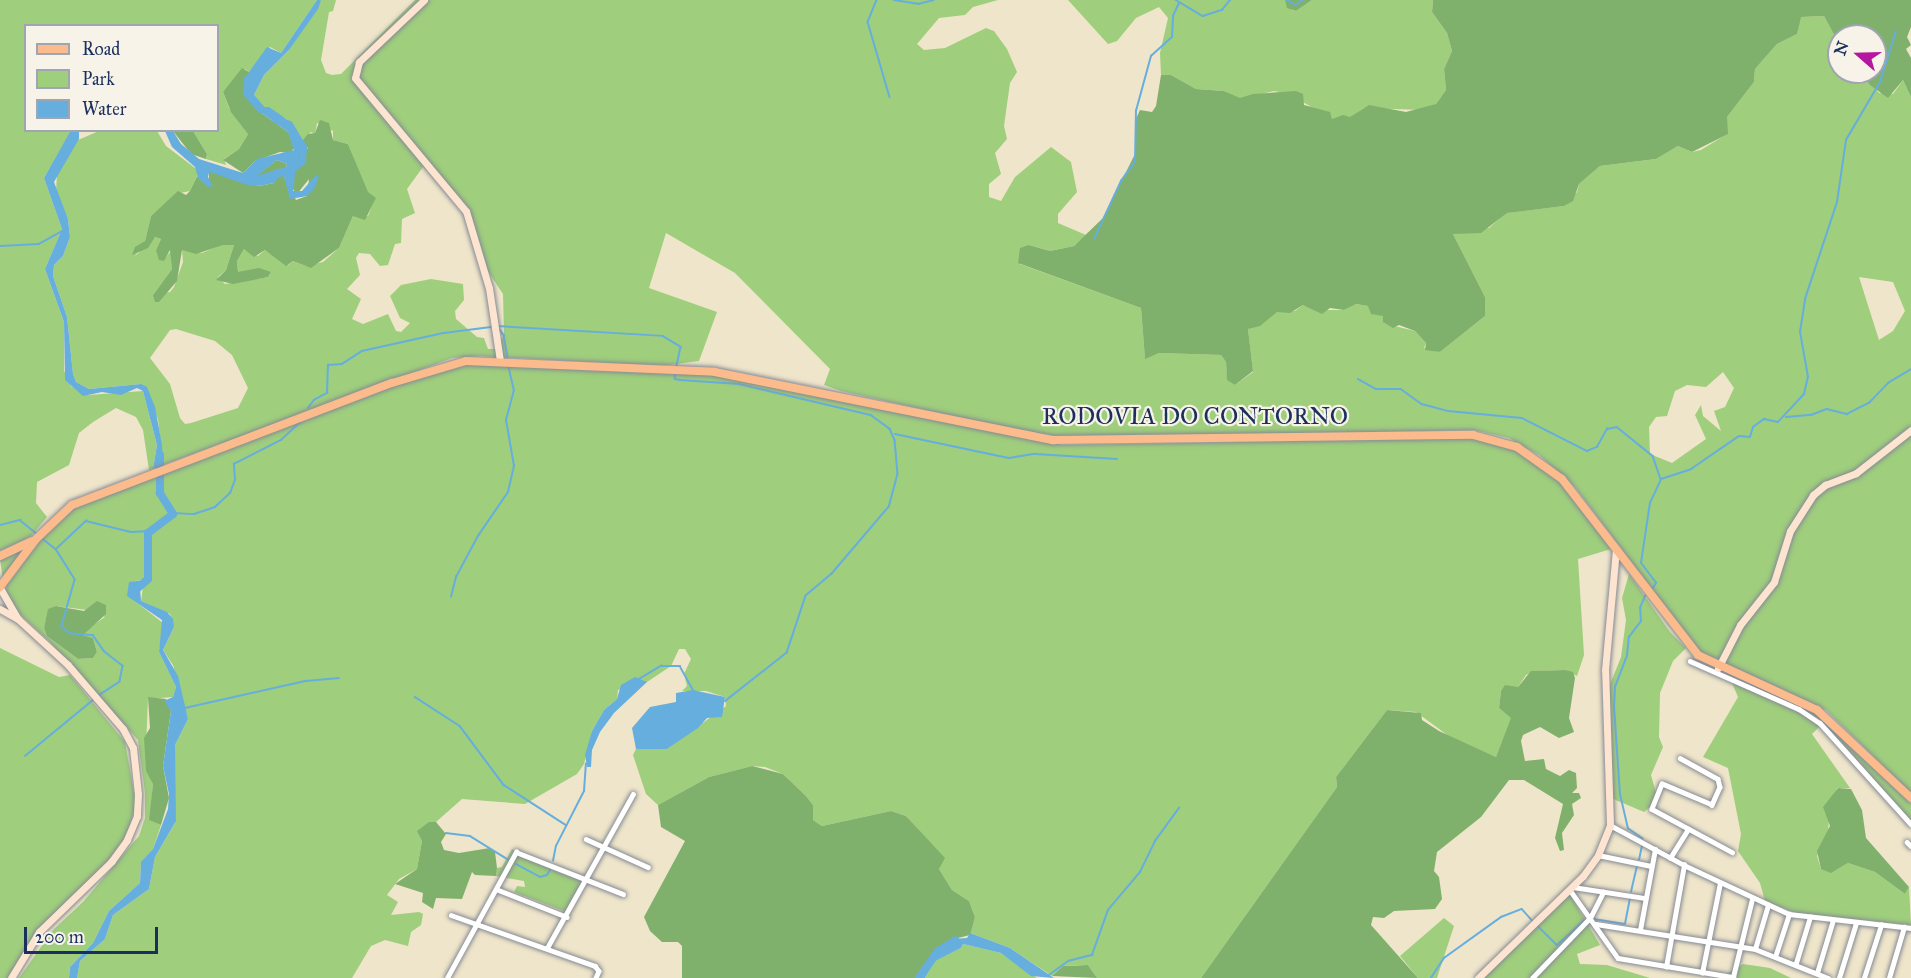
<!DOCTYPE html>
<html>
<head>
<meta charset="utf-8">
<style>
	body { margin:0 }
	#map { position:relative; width:1911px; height:978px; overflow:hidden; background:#efe5ca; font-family:"IM FELL Great Primer",serif }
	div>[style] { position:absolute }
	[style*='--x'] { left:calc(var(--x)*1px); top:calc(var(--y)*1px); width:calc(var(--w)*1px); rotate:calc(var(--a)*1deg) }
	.green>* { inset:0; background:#9fce7d }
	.forest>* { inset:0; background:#7fb16c }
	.water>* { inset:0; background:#66aedd }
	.stream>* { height:1.5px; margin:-0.75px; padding:0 0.75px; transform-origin:0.75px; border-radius:0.75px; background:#66aedd }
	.river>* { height:8px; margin:-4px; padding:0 4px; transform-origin:4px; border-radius:4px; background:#66aedd }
	.roads { filter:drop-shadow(0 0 2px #858a94) drop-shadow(0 0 2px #858a94) }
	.street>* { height:4.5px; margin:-2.25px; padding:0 2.25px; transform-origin:2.25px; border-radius:2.25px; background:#fff }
	.secondary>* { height:7px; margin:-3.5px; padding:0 3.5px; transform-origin:3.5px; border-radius:3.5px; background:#fde4d1 }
	.primary>* { height:8px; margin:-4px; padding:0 4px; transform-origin:4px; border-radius:4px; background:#fbbb8c }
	span { translate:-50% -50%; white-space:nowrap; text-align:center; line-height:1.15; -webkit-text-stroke:4.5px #f7f3e8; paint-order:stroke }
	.street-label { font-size:24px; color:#1b2f5e }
	.legend { position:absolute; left:24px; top:24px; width:195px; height:108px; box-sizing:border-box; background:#f7f3e8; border:2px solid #9fa5b1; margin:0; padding:8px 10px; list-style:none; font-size:18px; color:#1b2f5e }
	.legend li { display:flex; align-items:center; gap:12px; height:30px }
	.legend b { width:30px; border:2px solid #9fa5b1 }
	.north { position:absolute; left:1827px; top:24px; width:60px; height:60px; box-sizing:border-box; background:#f7f3e8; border:2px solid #9fa5b1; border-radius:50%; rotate:290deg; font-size:16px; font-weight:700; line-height:24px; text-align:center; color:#1b2f5e }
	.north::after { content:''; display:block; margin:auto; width:21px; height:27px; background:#b5179e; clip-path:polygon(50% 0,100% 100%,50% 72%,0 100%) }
	.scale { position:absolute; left:24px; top:927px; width:134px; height:27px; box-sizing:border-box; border:3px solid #1b2f5e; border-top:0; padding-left:8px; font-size:18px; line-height:21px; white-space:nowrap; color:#1b2f5e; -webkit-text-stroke:4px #f7f3e8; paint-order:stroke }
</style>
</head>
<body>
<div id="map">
	<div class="green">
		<i style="clip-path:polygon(0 0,317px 0,281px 53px,270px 47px,249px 72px,245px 69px,223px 92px,229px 108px,249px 132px,239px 149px,224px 159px,226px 165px,206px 159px,207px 154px,193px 131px,218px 130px,218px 26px,26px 26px,26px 130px,71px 131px,44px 178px,62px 229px,45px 269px,64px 322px,64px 371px,71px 386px,88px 395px,143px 391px,157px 445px,153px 469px,149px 470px,143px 430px,136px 417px,116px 408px,93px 422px,79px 433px,69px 465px,37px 482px,36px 503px,47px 517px,30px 537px,0 551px)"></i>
		<i style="clip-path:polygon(evenodd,321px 0,336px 0,333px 11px,329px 12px,321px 60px,326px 73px,332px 75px,341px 74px,415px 0,998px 0,973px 7px,965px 15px,939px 18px,917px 44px,924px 50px,945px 48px,986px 28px,994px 31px,1007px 49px,1017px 72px,1010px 83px,1004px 126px,1007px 139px,995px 153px,1001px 174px,989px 184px,989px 197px,1001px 201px,1015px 177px,1051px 147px,1071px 162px,1077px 192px,1058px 214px,1058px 223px,1086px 235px,1074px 246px,1050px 251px,1029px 245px,1020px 264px,1141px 308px,1145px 358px,1159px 353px,1221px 355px,1226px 362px,1227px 377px,1235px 385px,1253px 372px,1248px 329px,1277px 312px,1295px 311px,1303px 305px,1326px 310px,1344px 310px,1355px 304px,1369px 306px,1383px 316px,1386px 324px,1415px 331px,1426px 343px,1424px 348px,1440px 352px,1485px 316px,1485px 297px,1453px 234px,1489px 228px,1506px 213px,1564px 206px,1577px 192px,1579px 184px,1600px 166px,1656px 159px,1678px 146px,1692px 152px,1701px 150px,1727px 134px,1727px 117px,1754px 82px,1755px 69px,1777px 44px,1797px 34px,1800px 17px,1824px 16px,1839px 44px,1839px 72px,1861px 72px,1879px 93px,1893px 94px,1903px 80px,1911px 97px,1911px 793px,1826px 710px,1717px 663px,1698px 651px,1575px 487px,1539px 455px,1509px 438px,1474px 430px,1070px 438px,1011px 429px,841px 391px,824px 385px,830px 369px,735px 273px,666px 233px,649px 288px,717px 312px,699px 361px,661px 366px,480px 356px,452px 358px,163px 465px,158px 419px,141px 384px,89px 389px,76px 382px,73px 374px,67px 317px,53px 276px,54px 265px,63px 256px,70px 237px,68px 219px,56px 193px,57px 173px,78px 140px,99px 131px,157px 131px,166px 146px,199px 171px,190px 191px,176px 194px,151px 216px,145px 241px,135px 256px,155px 237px,161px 239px,156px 250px,166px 257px,171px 251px,172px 269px,153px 295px,170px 292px,174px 287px,183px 262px,182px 250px,202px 253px,223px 244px,234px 245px,226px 270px,218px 277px,225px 284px,268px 277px,271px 272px,238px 272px,237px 261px,244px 249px,258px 256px,265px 250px,288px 265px,293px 261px,306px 266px,323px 262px,339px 248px,353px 216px,368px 216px,375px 198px,367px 192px,348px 144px,333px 140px,333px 131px,317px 123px,315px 134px,311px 132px,302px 141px,285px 118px,261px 107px,254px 95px,264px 75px,289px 50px,321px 0,423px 167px,447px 185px,475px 230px,487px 270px,503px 294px,504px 334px,497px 349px,488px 349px,484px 338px,477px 337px,456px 319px,455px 311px,464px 300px,463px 284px,431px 279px,401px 285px,390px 296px,400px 318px,410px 323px,401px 332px,396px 331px,388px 314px,363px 324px,352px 319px,361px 299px,347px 289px,360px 275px,356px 258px,359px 253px,370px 254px,380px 266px,388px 265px,395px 244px,401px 243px,402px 219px,415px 213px,407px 189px,423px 167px,321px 0,1859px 277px,1893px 282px,1905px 311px,1893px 331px,1879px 340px,1859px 277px,321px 0,176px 329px,215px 341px,232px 355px,248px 388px,238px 408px,191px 423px,185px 424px,180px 418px,170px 384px,150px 358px,170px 330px,176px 329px,321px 0,1723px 372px,1734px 388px,1725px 407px,1714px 411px,1721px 431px,1703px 416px,1701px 405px,1695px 415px,1706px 439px,1672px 463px,1650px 454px,1649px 427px,1656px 417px,1667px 416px,1675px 391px,1687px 385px,1706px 387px,1723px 372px)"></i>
		<i style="clip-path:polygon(1068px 0,1285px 0,1292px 10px,1296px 11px,1312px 0,1433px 0,1432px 12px,1447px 33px,1452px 51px,1444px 69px,1446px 90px,1436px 104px,1423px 110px,1364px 108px,1350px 118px,1332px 119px,1289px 94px,1274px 91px,1240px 99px,1224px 91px,1196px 89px,1171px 75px,1161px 75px,1160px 53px,1168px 18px,1159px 7px,1136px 18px,1117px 41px,1108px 44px)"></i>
		<i style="clip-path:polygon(evenodd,476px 363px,707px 374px,1062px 445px,1474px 438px,1519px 451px,1544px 468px,1564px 486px,1611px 549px,1578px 559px,1584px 655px,1577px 676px,1565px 670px,1534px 671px,1526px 675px,1518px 687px,1501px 691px,1499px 708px,1512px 718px,1496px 757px,1450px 737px,1416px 712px,1387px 710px,1336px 777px,1337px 787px,1201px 978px,1097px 978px,1088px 965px,1077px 965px,1063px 966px,1052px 976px,1010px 948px,970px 933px,975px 917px,969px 901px,952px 890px,939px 869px,941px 855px,906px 816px,891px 811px,822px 826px,813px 820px,813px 805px,806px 796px,783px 774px,765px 767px,752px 766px,709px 777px,658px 805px,646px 794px,633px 755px,636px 749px,667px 749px,726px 706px,725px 697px,706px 691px,682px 691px,687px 686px,684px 674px,691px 659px,685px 649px,679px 649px,671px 666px,647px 682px,618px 690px,617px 699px,604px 710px,592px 731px,584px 764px,577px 774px,525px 804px,462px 799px,436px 822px,418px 832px,422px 841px,417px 869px,399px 879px,387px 895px,398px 902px,391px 915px,419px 912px,423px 914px,421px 925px,411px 932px,408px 946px,385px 940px,371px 946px,352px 978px,77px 978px,80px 961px,105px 939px,113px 915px,149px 889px,155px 857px,175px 823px,175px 745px,188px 719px,173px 665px,163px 650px,174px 627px,170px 614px,141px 601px,144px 580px,134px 581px,131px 598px,163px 623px,159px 652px,176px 687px,173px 697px,148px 699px,146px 747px,153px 784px,150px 820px,161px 825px,153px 849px,141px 863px,140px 883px,109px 911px,93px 943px,70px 967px,69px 978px,19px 978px,53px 930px,83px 902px,139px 836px,145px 818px,145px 793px,138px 740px,49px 641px,12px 607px,6px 595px,7px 581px,53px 522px,74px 505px,419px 376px,476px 363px,56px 606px,87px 610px,105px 617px,84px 631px,83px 635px,93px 638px,97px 652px,93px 658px,78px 659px,47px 636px,44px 628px,48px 612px,56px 606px)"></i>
		<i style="clip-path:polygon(28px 547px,3px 581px,0 559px)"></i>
		<i style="clip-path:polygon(1629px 574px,1670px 632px,1686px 648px,1673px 661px,1660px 693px,1659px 737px,1663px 747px,1651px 775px,1658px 800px,1644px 812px,1611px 798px,1607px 692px,1621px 657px,1626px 620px,1622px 598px)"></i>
		<i style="clip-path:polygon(0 648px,59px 677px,70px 675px,125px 742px,136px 804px,125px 843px,29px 945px,11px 978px,0 978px)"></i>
		<i style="clip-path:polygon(1729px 676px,1820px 716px,1911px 803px,1911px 822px,1824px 722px,1812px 734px,1850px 788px,1837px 788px,1829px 816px,1828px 835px,1817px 856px,1821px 869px,1836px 870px,1848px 863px,1875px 872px,1905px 894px,1909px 887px,1911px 925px,1796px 913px,1765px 901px,1760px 883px,1738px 851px,1741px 834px,1728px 768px,1703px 757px,1738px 697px)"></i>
		<i style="clip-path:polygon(512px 849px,586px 881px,569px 913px,514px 892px,517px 886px,525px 887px,524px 881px,496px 876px,497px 868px,502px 867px)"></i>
		<i style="clip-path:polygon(1569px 893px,1600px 945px,1577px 954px,1580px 964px,1607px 965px,1650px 978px,1479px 978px)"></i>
		<i style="clip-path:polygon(1444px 918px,1454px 926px,1437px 978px,1418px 978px,1400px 956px)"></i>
		<i style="clip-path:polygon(963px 944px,1001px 953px,1037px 978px,925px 978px,932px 962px,961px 948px)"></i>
		<i style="clip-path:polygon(1743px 964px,1770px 968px,1791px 978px,1720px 978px)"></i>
	</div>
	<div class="forest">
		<i style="clip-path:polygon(1285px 0,1312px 0,1296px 11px,1287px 8px)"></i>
		<i style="clip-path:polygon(1433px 0,1911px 0,1911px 27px,1907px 37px,1911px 45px,1906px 49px,1911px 58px,1911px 97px,1903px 80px,1888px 98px,1870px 85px,1861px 72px,1875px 72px,1875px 36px,1839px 36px,1839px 44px,1824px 16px,1801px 17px,1797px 34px,1777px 44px,1755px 69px,1754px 82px,1727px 117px,1728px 134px,1692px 152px,1678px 146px,1656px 159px,1600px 166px,1579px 184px,1573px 201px,1564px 206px,1507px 213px,1481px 233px,1453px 234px,1485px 297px,1485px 316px,1440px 352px,1425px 350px,1426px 343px,1415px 331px,1399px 325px,1393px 328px,1383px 322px,1383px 316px,1371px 314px,1368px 306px,1356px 304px,1344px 310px,1330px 308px,1322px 314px,1303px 305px,1290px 313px,1277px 312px,1260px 326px,1248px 329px,1253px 371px,1235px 385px,1227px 380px,1226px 362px,1221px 355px,1159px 353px,1145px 359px,1141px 308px,1018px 263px,1020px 248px,1029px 245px,1050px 251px,1074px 246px,1103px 218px,1136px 152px,1135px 121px,1140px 110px,1152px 112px,1156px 106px,1161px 75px,1171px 75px,1196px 89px,1224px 91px,1240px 98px,1253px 94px,1296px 91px,1303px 94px,1304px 105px,1330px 112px,1332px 119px,1343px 115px,1350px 117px,1369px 105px,1406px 112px,1436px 104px,1446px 90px,1444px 69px,1452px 51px,1447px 33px,1432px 12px)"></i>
		<i style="clip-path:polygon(242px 68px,249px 72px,249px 93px,256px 109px,288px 132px,296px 147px,289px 153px,280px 152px,255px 161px,243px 173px,223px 160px,239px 149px,248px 134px,231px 112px,223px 92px)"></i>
		<i style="clip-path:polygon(320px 120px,329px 123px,333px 140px,348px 144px,368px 192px,376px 198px,365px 220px,353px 216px,339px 248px,311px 268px,293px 261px,286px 266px,265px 250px,254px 257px,244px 249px,237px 261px,238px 272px,259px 268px,271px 272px,268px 277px,233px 284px,216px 280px,226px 270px,234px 245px,223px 245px,196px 254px,182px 250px,177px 281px,159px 302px,155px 302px,153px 295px,172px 269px,170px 250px,164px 261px,159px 260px,156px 250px,161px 239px,155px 237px,148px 248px,132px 255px,135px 247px,145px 241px,151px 216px,178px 191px,186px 195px,190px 191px,197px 176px,204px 183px,209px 180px,209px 169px,259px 186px,274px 183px,275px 170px,262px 182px,255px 182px,254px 177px,277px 160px,287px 164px,284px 177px,296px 200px,307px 196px,309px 179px,297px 194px,292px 188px,297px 157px,308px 148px,302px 141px,308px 134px,315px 133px)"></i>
		<i style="clip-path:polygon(173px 131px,193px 131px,207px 154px,206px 159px,191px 154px)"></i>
		<i style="clip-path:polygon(97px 601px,106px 605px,106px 614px,83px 635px,93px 638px,97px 652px,93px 658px,78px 659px,47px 636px,44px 628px,48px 609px,56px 606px,84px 611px)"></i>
		<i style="clip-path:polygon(1565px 670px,1573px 672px,1575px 678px,1569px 718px,1574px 732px,1559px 738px,1540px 727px,1523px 735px,1521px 741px,1525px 761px,1544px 759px,1546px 769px,1560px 776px,1569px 770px,1576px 773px,1577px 788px,1572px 793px,1579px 793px,1581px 798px,1572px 804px,1574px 815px,1562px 833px,1564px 850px,1560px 851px,1555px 838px,1563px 804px,1524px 780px,1509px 780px,1481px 817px,1437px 852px,1434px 871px,1439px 877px,1442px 899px,1435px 909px,1394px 911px,1384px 918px,1373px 917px,1371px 925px,1418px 978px,1201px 978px,1337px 787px,1336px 777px,1387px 710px,1421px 713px,1422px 720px,1439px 731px,1496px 757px,1511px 718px,1499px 708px,1501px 691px,1505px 685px,1518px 687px,1531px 671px)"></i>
		<i style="clip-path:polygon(148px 697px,166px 699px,171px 711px,163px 766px,169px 798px,161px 825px,149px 820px,153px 784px,146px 771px,144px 738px,150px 728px)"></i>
		<i style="clip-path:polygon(752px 766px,783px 774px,806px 796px,813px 805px,813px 820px,822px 826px,891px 811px,906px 816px,945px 858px,939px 869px,952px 890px,969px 901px,975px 917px,970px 935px,954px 939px,929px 958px,919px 978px,682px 978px,682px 946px,678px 942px,662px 942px,650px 931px,644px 917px,685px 841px,661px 827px,658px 805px,709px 777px)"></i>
		<i style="clip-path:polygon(1838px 788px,1851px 789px,1862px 810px,1866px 838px,1909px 887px,1905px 894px,1875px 872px,1848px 863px,1831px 873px,1821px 869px,1817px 851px,1830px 826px,1823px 807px)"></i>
		<i style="clip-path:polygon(429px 822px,436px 822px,446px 834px,441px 842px,444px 850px,459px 853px,490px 848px,495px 852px,497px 868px,496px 876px,475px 875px,472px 872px,462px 899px,436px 898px,433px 909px,422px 902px,423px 893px,395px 884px,417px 869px,422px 841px,417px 831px)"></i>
		<i style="clip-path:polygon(1088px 965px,1097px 978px,1052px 976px,1063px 966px)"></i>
	</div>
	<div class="water">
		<i style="clip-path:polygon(317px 0,321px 0,318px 9px,289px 50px,264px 75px,254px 95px,261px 107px,269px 107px,285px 118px,308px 147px,297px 158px,293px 191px,302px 191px,316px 175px,319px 177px,314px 189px,307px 196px,290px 199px,284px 177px,287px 164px,277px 160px,254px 178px,255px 182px,262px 182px,275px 170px,280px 176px,274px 183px,259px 186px,210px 169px,208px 177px,213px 186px,208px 187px,198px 178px,195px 167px,172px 147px,165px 131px,173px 131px,181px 144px,199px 159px,243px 173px,257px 159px,294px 150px,288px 132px,256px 109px,249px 93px,249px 72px,267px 47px,281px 53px)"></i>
		<i style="clip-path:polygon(71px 130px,79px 131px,79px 139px,54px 182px,68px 219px,70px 237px,63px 256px,54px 265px,53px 276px,67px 317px,73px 374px,76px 382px,89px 389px,141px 384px,147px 387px,155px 407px,162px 445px,163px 465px,153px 469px,157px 445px,143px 391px,137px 388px,121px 395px,102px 392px,83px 396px,65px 380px,64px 322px,45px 269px,62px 229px,44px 178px)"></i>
		<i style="clip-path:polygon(144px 580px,148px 584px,140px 589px,141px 601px,167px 612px,173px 619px,174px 627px,163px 650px,178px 676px,188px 719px,175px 745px,176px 821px,155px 857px,149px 889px,113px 915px,105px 939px,80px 961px,77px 978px,69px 978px,70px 967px,93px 943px,109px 911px,140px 883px,141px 862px,153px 849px,168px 809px,169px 794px,163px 766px,171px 711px,164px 701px,173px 697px,176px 687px,159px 652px,162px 620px,127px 596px,129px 582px)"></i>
		<i style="clip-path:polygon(635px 677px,647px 682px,614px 713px,600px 732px,592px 750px,591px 767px,587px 767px,585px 755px,592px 731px,604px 710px,617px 699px,621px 685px)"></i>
		<i style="clip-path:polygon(693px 690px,725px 697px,722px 717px,707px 718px,698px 728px,667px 749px,636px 749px,632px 728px,650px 707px,676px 702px,676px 693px)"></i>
		<i style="clip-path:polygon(970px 933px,1010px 948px,1054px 978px,1031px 976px,1001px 953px,963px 944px,961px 948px,933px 962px,925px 978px,919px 978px,929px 958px,954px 939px,967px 938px)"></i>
	</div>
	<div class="stream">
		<i style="--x:877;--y:0;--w:24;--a:112"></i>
		<i style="--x:868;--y:22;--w:78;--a:73.7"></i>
		<i style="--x:894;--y:0;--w:24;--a:9"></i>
		<i style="--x:918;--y:4;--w:16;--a:-14"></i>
		<i style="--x:1176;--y:0;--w:31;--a:31"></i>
		<i style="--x:1203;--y:16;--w:20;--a:-18"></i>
		<i style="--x:1222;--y:10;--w:13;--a:-51"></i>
		<i style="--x:1287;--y:0;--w:10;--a:29"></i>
		<i style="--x:1296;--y:5;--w:8;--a:-40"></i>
		<i style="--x:1094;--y:239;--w:64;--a:-65"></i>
		<i style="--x:1121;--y:181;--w:24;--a:-54"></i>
		<i style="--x:1135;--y:162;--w:51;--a:-88.9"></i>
		<i style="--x:1136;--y:111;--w:57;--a:-74.7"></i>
		<i style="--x:1151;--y:56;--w:28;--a:-42"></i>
		<i style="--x:1172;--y:37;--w:21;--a:-87"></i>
		<i style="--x:1173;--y:16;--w:14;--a:-65"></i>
		<i style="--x:0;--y:246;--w:39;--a:-3"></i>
		<i style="--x:39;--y:244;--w:29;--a:-29"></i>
		<i style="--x:497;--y:326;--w:166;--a:3.4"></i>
		<i style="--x:663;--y:336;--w:21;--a:31"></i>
		<i style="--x:681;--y:347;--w:19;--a:102"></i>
		<i style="--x:498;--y:327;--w:10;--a:53"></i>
		<i style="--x:504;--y:335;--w:22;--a:80"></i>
		<i style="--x:676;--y:374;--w:5;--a:101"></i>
		<i style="--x:675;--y:379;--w:5;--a:11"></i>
		<i style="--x:680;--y:380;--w:59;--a:3.9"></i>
		<i style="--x:739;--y:384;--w:136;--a:13.2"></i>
		<i style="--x:871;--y:415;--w:24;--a:36"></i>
		<i style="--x:890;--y:429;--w:12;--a:66"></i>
		<i style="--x:895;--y:440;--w:34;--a:85"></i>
		<i style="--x:898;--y:474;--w:34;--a:105"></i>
		<i style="--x:889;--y:507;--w:88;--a:130.4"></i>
		<i style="--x:832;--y:574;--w:34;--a:140"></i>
		<i style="--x:806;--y:596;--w:60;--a:108.4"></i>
		<i style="--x:787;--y:653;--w:78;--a:141.8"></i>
		<i style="--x:1358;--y:379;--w:21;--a:29"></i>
		<i style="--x:1376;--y:389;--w:25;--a:0"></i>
		<i style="--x:1401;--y:389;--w:26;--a:36"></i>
		<i style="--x:1422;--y:404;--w:27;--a:15"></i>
		<i style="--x:1448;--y:411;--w:74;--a:5.4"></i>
		<i style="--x:1522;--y:418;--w:73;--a:26.9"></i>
		<i style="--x:1587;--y:451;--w:11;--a:-22"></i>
		<i style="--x:1597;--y:447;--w:21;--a:-61"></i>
		<i style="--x:1607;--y:429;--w:10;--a:-11"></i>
		<i style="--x:1617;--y:427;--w:46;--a:38.9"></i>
		<i style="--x:1653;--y:456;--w:24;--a:71"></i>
		<i style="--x:308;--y:408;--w:10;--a:-53"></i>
		<i style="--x:314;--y:400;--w:15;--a:-28"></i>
		<i style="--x:327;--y:393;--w:28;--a:-88"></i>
		<i style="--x:328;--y:365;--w:14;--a:-4"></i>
		<i style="--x:342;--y:364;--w:24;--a:-33"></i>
		<i style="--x:362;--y:351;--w:84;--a:-12.4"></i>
		<i style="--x:444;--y:333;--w:47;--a:-7.3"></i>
		<i style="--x:1786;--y:417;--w:25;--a:-5"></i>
		<i style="--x:1811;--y:415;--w:17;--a:-21"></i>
		<i style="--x:1827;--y:409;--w:21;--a:14"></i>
		<i style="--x:1847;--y:414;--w:25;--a:-27"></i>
		<i style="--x:1869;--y:403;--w:28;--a:-46"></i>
		<i style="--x:1888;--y:383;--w:27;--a:-31"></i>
		<i style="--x:895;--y:434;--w:116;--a:11.9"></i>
		<i style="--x:1009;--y:458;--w:26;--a:-9"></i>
		<i style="--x:1035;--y:454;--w:82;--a:3.5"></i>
		<i style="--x:173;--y:513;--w:21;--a:3"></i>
		<i style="--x:194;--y:514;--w:22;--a:-18"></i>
		<i style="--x:215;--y:507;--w:21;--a:-43"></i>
		<i style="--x:230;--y:493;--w:14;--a:-69"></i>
		<i style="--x:235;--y:480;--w:16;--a:-94"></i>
		<i style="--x:234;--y:464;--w:53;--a:-27.1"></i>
		<i style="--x:281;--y:440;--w:26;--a:-43"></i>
		<i style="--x:0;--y:525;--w:21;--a:-14"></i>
		<i style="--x:20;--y:520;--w:21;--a:39"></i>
		<i style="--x:43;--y:539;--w:16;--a:38"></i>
		<i style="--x:56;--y:549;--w:36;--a:58"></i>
		<i style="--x:75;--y:580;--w:48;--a:105.8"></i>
		<i style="--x:62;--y:626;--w:10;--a:45"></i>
		<i style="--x:69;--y:633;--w:24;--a:5"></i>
		<i style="--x:93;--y:635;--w:19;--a:55"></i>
		<i style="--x:104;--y:651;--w:24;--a:38"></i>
		<i style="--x:123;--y:666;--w:16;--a:101"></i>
		<i style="--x:120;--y:682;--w:24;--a:147"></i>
		<i style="--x:57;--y:548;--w:40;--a:-43"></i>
		<i style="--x:86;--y:521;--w:46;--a:13.7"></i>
		<i style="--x:131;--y:532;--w:19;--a:-3"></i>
		<i style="--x:1653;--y:588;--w:6;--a:-59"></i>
		<i style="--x:1656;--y:583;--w:25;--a:-127"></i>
		<i style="--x:1641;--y:563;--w:61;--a:-81.5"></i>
		<i style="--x:1650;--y:503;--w:26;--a:-65"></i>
		<i style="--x:1661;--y:479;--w:32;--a:-18"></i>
		<i style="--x:1691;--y:469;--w:58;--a:-34.5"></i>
		<i style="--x:1739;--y:436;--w:11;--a:5"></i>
		<i style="--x:1750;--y:437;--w:10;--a:-73"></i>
		<i style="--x:1753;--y:427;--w:14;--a:-36"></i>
		<i style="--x:1764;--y:419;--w:14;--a:12"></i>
		<i style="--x:1778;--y:422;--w:38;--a:-47"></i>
		<i style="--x:1804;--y:394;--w:17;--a:-77"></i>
		<i style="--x:1808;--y:377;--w:46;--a:-100.1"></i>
		<i style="--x:1800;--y:332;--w:33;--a:-81"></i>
		<i style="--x:1805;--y:299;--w:102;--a:-71.7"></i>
		<i style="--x:1837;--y:202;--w:63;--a:-81.7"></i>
		<i style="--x:1846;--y:140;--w:67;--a:-59.6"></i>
		<i style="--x:1880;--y:82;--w:53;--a:-72.6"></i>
		<i style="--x:451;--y:597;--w:21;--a:-76"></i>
		<i style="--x:456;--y:577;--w:47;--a:-61.8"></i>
		<i style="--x:478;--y:536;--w:53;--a:-55.7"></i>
		<i style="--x:508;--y:492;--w:27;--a:-77"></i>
		<i style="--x:514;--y:466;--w:47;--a:-99.9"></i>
		<i style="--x:506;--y:420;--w:30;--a:-75"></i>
		<i style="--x:514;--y:391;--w:27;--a:-103"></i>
		<i style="--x:639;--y:679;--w:26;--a:-31"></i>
		<i style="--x:661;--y:666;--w:19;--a:0"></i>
		<i style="--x:680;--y:666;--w:29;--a:61"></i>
		<i style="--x:415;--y:697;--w:54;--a:32.8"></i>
		<i style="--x:460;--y:726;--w:74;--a:53.3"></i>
		<i style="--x:504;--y:785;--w:74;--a:32.8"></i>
		<i style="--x:185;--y:708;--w:124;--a:-12.6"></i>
		<i style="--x:306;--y:681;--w:33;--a:-5"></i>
		<i style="--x:25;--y:756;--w:88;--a:-39.5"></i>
		<i style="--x:446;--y:833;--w:24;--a:7"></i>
		<i style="--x:470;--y:836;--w:46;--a:31.6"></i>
		<i style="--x:1643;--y:839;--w:18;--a:-146"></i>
		<i style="--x:1628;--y:829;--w:35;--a:-103"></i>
		<i style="--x:1620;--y:795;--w:88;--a:-93.9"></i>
		<i style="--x:1614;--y:707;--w:20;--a:-87"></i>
		<i style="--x:1615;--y:687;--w:34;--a:-69"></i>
		<i style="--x:1627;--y:655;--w:18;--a:-84"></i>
		<i style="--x:1629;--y:637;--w:20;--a:-53"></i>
		<i style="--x:1641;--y:621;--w:13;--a:-94"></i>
		<i style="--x:1640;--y:608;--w:13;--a:-67"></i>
		<i style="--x:1639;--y:860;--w:14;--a:-78"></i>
		<i style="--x:553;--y:861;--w:15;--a:-79"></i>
		<i style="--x:556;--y:846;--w:62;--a:-63"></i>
		<i style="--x:584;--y:791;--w:27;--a:-86"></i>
		<i style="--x:516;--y:864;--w:27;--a:28"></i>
		<i style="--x:540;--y:877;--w:7;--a:-16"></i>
		<i style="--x:547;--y:875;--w:8;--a:-60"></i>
		<i style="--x:1631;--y:892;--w:26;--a:-77"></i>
		<i style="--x:1594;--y:919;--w:31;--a:9"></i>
		<i style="--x:1625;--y:924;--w:25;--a:-79"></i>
		<i style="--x:1537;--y:925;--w:28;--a:45"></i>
		<i style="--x:1557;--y:945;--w:36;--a:-42"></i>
		<i style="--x:1049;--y:975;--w:24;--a:-36"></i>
		<i style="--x:1068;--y:961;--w:25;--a:-14"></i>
		<i style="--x:1092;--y:955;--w:48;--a:-70.4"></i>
		<i style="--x:1108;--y:910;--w:50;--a:-49.9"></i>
		<i style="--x:1140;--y:872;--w:34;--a:-64"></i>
		<i style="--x:1155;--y:841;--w:41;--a:-54"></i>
		<i style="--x:1431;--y:978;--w:24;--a:-57"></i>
		<i style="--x:1444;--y:958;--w:70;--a:-35.7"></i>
		<i style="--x:1501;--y:917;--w:22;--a:-21"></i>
		<i style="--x:1522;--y:909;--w:15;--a:48"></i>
	</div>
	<div class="river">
		<i style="--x:257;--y:72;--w:12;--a:138"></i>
		<i style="--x:248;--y:80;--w:13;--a:94"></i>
		<i style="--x:247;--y:93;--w:21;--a:49"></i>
		<i style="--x:199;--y:164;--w:55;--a:19.1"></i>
		<i style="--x:251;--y:182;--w:43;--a:-17.6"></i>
		<i style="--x:292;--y:169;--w:13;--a:-39"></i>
		<i style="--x:302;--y:161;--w:13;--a:-86"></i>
		<i style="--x:303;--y:148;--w:27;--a:-121"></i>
		<i style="--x:289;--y:125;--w:13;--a:-157"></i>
		<i style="--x:138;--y:588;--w:13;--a:-42"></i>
		<i style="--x:148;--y:579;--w:46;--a:-90"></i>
		<i style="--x:148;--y:533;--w:31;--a:-37"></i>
		<i style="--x:173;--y:514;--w:25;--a:-122"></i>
		<i style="--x:160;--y:493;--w:38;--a:-90"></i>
		<i style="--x:919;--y:978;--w:32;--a:-55"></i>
		<i style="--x:937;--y:952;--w:22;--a:-32"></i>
	</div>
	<div class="roads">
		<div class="street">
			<i style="--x:1690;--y:661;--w:119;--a:23.8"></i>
			<i style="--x:1799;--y:709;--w:25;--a:34"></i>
			<i style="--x:1820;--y:723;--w:136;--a:48"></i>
			<i style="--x:1680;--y:758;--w:43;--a:28.9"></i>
			<i style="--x:1718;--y:779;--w:8;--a:76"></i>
			<i style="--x:1720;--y:787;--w:20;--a:114"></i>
			<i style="--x:1712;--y:805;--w:54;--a:-157.2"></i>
			<i style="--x:1662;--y:784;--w:27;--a:112"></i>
			<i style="--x:1652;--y:809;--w:91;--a:28.3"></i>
			<i style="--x:1610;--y:825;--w:84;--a:28.4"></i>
			<i style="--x:1684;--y:865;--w:116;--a:25"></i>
			<i style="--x:1789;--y:914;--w:123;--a:6.5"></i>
			<i style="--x:586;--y:839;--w:68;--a:24.3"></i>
			<i style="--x:1907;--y:842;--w:6;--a:45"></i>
			<i style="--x:1598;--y:855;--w:54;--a:11.7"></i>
			<i style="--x:1670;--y:858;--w:34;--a:-58"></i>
			<i style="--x:1573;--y:887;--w:73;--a:8.7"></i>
			<i style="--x:496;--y:889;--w:76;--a:21.5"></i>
			<i style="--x:1570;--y:890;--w:83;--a:54.8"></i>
			<i style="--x:1618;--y:958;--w:117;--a:9.4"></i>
			<i style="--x:1733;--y:977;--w:80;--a:-76.3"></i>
			<i style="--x:451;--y:915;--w:153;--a:19.5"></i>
			<i style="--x:595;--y:966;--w:6;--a:51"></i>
			<i style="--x:599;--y:971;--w:8;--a:113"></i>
			<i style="--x:1596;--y:924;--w:161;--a:8.9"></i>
			<i style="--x:1755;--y:949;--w:79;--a:21.7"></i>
			<i style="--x:1640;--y:930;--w:82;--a:-79.5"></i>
			<i style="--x:547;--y:948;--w:176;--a:-60.8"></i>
			<i style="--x:1755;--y:949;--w:46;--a:-73.5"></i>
			<i style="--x:1776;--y:954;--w:42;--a:-72"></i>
			<i style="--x:1796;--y:963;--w:48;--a:-73.1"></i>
			<i style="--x:1666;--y:967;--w:104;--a:-80"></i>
			<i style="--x:1702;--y:973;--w:92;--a:-78.7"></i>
			<i style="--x:1817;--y:973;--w:55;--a:-73.2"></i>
			<i style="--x:447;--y:978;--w:144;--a:-61.3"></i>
			<i style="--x:516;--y:852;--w:115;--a:21.4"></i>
			<i style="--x:1532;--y:978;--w:83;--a:-46"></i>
			<i style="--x:1590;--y:918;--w:29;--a:-63"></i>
			<i style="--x:1839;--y:978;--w:58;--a:-72.8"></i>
			<i style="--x:1864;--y:978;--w:56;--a:-72.2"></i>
			<i style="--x:1889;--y:978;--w:53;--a:-73.6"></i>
		</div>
		<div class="secondary">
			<i style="--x:424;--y:0;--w:90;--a:136.4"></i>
			<i style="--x:359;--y:62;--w:16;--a:104"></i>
			<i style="--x:355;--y:78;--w:173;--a:50.2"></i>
			<i style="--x:466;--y:211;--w:80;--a:73.4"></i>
			<i style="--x:489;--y:288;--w:74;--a:81.4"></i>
			<i style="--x:0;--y:588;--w:34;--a:60"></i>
			<i style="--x:0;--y:609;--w:21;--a:29"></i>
			<i style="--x:18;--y:619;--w:68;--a:42.6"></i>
			<i style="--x:68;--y:665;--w:84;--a:49.3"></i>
			<i style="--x:123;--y:729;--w:21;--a:62"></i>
			<i style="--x:133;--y:748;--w:46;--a:83.8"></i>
			<i style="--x:138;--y:794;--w:22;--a:93"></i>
			<i style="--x:137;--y:816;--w:26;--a:113"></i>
			<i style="--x:127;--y:840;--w:26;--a:126"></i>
			<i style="--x:112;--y:861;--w:102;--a:135.8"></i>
			<i style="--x:39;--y:932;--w:54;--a:121.3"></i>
			<i style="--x:1718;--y:668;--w:48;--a:-62.9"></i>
			<i style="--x:1740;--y:625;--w:55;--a:-51.7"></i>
			<i style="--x:1774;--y:582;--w:53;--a:-72.6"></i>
			<i style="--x:1790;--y:531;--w:43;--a:-57.4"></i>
			<i style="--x:1813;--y:495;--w:16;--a:-40"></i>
			<i style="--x:1825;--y:485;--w:33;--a:-21"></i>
			<i style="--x:1856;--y:473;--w:70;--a:-38"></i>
			<i style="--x:1478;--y:978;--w:146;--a:-44.2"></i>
			<i style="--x:1583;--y:876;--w:26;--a:-54"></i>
			<i style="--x:1598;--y:855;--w:32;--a:-68"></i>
			<i style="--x:1610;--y:825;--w:155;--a:-91.8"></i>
			<i style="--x:1605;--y:670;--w:121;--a:-84.8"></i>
		</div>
		<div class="primary">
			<i style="--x:0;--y:556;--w:35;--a:-25"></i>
			<i style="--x:0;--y:587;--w:60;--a:-53.1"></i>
			<i style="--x:36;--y:539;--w:50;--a:-43.4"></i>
			<i style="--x:72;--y:505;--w:342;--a:-20.9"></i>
			<i style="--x:392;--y:383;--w:77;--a:-16.6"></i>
			<i style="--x:466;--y:361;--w:249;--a:2.5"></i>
			<i style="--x:715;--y:372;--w:345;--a:11.4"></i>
			<i style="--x:1053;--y:440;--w:420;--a:-0.7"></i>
			<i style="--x:1473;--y:435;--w:46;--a:15.3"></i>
			<i style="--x:1517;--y:447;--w:55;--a:35.4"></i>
			<i style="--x:1562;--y:479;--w:222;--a:52.3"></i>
			<i style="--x:1698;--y:655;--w:131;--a:24.8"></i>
			<i style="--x:1817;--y:710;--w:129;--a:43.1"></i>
		</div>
	</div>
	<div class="street-label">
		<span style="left:1195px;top:417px">RODOVIA DO CONTORNO</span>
	</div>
	<ul class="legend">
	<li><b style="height:8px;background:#fbbb8c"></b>Road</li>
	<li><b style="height:16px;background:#9fce7d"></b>Park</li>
	<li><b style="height:16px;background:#66aedd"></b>Water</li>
	</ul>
	<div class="north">N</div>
	<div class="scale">200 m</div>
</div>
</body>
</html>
